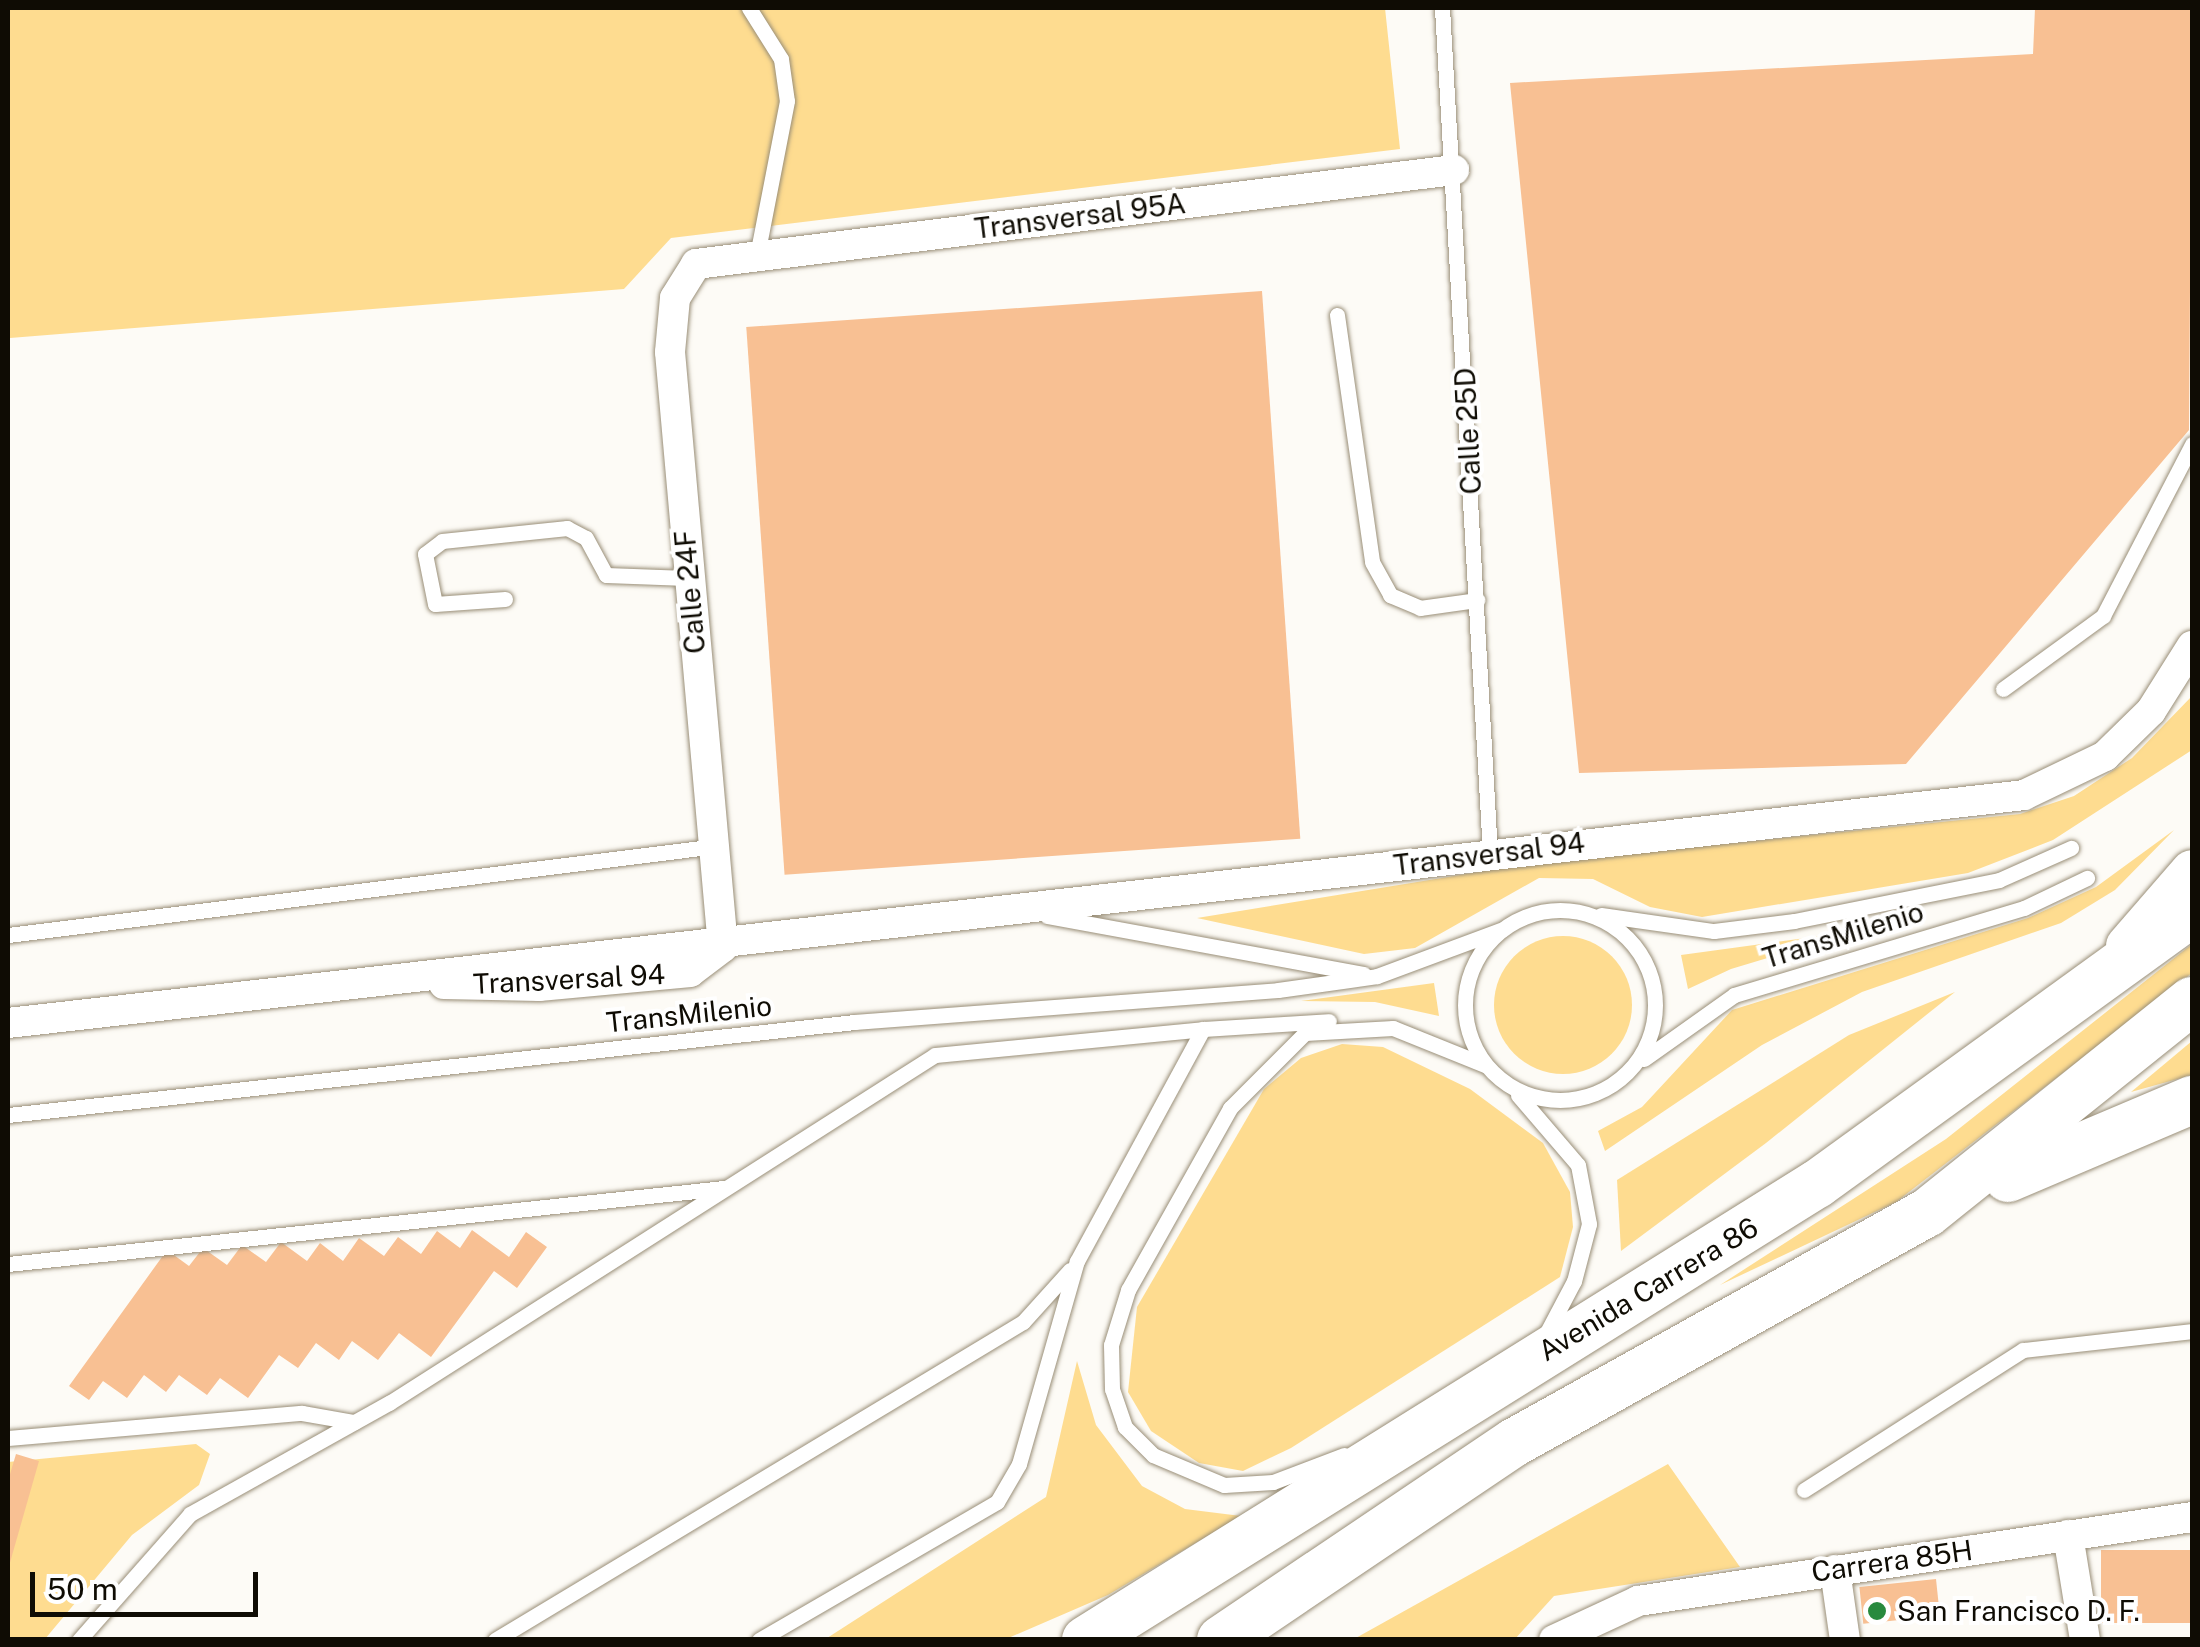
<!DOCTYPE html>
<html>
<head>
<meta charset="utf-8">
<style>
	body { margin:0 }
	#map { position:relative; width:2200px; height:1647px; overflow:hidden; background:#fdfbf6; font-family:"Public Sans",sans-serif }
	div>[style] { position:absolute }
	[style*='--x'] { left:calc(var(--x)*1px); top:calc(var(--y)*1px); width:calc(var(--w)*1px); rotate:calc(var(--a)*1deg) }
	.green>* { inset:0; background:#fedc90 }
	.round { border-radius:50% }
	.building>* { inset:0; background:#f8c093; transform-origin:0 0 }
	.roads { filter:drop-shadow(0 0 2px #998e77) drop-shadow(0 0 2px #998e77) }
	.lane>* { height:15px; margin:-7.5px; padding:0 7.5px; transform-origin:7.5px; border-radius:7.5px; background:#fff }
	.lane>.ring { margin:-7.5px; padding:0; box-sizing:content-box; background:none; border:15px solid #fff; border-radius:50% }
	.street>* { height:30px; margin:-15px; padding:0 15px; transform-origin:15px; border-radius:15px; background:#fff }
	.secondary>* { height:42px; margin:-21px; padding:0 21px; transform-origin:21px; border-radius:21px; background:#fff }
	.primary>* { height:48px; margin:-24px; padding:0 24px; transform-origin:24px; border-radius:24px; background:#fff }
	.dots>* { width:28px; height:28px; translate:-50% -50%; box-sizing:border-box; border:5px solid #fff; border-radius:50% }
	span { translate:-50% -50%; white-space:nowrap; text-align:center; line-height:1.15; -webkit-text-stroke:8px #fff; paint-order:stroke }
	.street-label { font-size:28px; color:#0f0c04 }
	.poi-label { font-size:28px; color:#0f0c04 }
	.left { translate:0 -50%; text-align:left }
	.frame { position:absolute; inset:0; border:10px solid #0f0c04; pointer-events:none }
	.scale { position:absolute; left:30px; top:1572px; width:228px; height:45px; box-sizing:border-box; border:5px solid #0f0c04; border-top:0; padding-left:12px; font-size:30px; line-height:35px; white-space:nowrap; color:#0f0c04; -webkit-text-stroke:8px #fff; paint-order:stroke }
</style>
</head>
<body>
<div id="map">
	<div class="green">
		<i style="clip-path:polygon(8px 8px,1385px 8px,1400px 149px,671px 238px,624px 289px,10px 338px)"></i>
		<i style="clip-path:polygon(2192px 696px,2192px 750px,2053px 840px,1968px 873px,1702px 917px,1650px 907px,1593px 879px,1539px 878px,1415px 948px,1364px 954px,1197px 918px,1528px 864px,2020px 814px,2074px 796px,2132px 758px)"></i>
		<i style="clip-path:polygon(2174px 830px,2115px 890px,2061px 923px,1862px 992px,1762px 1045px,1605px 1151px,1598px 1131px,1642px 1107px,1732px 1010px,2028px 918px,2096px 887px)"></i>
		<i style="clip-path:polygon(1857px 931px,1731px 969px,1688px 989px,1681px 955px)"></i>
		<i class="round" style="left:1494px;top:936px;width:138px;height:138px"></i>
		<i style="clip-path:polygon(2192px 944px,2192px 973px,1896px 1202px,1720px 1285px,1946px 1139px)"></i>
		<i style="clip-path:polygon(1434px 983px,1439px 1016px,1375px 1002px,1301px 1001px)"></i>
		<i style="clip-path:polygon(1955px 992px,1766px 1143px,1621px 1251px,1617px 1180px,1849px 1035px)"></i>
		<i style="clip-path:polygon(2192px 1041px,2192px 1075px,2131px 1092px)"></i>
		<i style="clip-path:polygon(1342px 1044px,1383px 1047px,1470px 1089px,1543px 1143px,1570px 1192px,1573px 1227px,1560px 1277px,1291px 1448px,1243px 1471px,1199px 1463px,1151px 1431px,1128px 1392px,1137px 1307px,1264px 1089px,1301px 1058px)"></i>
		<i style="clip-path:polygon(1077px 1361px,1096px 1425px,1142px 1486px,1185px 1509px,1241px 1516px,1108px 1595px,1006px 1639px,824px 1640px,1046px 1497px)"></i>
		<i style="clip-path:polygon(196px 1444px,210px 1454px,199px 1485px,132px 1535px,45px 1639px,8px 1640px,8px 1462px)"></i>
		<i style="clip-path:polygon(1668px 1464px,1740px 1567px,1554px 1596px,1515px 1639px,1354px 1639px)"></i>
	</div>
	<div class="building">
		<i style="clip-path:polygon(2035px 8px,2192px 8px,2189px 430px,1906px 764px,1579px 773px,1510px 83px,2033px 54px)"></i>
		<i style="left:1262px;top:291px;width:549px;height:517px;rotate:86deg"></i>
		<i style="clip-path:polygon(472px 1230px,509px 1257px,526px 1232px,547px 1247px,517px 1288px,494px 1271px,431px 1357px,399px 1333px,378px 1360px,352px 1341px,339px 1360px,316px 1343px,298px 1368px,279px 1355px,248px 1398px,220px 1378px,207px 1395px,179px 1375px,166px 1392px,144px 1375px,127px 1398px,103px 1381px,89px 1400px,69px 1386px,167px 1250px,189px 1266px,203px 1248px,227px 1265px,242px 1245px,266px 1262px,281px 1242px,307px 1261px,320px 1243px,343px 1261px,359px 1238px,384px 1256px,398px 1237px,421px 1254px,437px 1231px,460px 1248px)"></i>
		<i style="clip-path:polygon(16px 1454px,39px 1461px,9px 1566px,8px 1481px)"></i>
		<i style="left:2192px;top:1550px;width:73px;height:91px;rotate:90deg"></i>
		<i style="left:1936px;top:1579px;width:37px;height:77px;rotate:84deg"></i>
	</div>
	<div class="roads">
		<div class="lane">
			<i style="--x:749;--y:8;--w:60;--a:57.9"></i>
			<i style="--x:781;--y:59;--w:42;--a:81.9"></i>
			<i style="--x:787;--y:101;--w:158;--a:101"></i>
			<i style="--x:1442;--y:8;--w:847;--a:86.75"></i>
			<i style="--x:1337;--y:315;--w:249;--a:81.9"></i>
			<i style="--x:1372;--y:562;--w:38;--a:61"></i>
			<i style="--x:1390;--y:595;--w:33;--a:23"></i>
			<i style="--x:1420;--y:608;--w:58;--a:-8"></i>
			<i style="--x:505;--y:599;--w:70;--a:175.9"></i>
			<i style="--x:435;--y:604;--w:51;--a:-101.3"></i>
			<i style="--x:425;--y:554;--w:21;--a:-37"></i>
			<i style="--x:442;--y:541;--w:126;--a:-5.9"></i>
			<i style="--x:567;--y:528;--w:21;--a:28"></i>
			<i style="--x:586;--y:538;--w:42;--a:61.6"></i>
			<i style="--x:606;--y:575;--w:81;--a:2.1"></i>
			<i style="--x:2003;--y:689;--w:124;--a:-36.1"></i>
			<i style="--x:2103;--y:616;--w:194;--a:-62.6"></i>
			<i class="ring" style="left:1465px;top:910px;width:175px;height:175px"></i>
			<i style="--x:1601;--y:915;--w:114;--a:8.1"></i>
			<i style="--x:1714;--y:931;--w:81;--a:-7.1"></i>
			<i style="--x:1794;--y:921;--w:209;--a:-11.3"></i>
			<i style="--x:1999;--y:880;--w:79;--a:-24"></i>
			<i style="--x:1047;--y:916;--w:322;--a:10.4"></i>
			<i style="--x:8;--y:935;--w:714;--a:-7.16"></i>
			<i style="--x:1644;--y:1059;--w:110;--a:-35.4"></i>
			<i style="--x:1734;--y:995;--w:303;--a:-16.7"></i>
			<i style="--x:2024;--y:908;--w:70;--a:-25.5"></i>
			<i style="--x:1518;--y:1095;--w:92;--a:49.4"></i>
			<i style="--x:1578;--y:1165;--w:60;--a:79.4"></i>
			<i style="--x:1589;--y:1224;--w:59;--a:104.7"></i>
			<i style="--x:1574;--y:1281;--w:60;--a:117.8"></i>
			<i style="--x:8;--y:1115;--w:851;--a:-6.27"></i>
			<i style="--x:854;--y:1022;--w:425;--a:-4.3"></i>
			<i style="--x:1278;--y:990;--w:100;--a:-8"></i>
			<i style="--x:1377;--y:976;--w:132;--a:-20.4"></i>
			<i style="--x:8;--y:1264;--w:720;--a:-6.06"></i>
			<i style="--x:8;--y:1438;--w:295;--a:-4.9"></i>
			<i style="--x:302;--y:1413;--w:53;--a:9.8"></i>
			<i style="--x:1344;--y:1455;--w:76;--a:159.2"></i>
			<i style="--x:1273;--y:1482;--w:49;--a:176.5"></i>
			<i style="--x:1224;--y:1485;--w:77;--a:-157.1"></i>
			<i style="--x:1153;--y:1455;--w:40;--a:-135"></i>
			<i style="--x:1125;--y:1427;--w:40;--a:-108.9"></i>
			<i style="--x:1112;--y:1389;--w:44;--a:-91.3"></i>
			<i style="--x:1111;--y:1345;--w:58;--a:-72.8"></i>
			<i style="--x:1128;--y:1290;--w:209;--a:-60.7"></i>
			<i style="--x:1230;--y:1108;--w:106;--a:-45"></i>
			<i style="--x:1305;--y:1033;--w:88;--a:-3.3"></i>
			<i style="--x:1393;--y:1028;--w:99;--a:21.9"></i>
			<i style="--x:1804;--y:1490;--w:260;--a:-32.6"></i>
			<i style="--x:2023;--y:1350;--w:170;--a:-6.4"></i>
			<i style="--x:79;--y:1640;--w:168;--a:-48.6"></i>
			<i style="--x:190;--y:1514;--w:228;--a:-29.2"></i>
			<i style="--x:389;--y:1403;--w:647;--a:-32.51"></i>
			<i style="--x:935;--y:1055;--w:269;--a:-5.5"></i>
			<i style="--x:495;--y:1640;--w:616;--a:-31.06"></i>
			<i style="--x:1023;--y:1322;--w:70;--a:-47.9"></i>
			<i style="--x:759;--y:1640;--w:275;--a:-30.1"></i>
			<i style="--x:997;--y:1502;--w:44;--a:-59.9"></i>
			<i style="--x:1019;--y:1464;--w:211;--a:-74.1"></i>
			<i style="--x:1077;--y:1261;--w:264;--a:-61.5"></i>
			<i style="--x:1203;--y:1029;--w:126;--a:-3.6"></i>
		</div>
		<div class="street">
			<i style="--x:444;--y:984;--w:95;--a:1.2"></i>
			<i style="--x:539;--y:986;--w:152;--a:-5.3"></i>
			<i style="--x:690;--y:972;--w:41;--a:-37.1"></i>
			<i style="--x:723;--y:947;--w:597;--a:-95.09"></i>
			<i style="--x:670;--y:352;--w:54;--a:-84.7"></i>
			<i style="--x:675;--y:298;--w:40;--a:-58"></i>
			<i style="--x:696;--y:264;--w:764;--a:-7.07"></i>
			<i style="--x:8;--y:1023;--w:2029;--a:-6.45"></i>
			<i style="--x:2024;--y:795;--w:90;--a:-25.7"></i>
			<i style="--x:2105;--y:756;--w:64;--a:-44.4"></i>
			<i style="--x:2151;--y:711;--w:77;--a:-57.8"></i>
			<i style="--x:2068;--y:1535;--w:106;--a:80.8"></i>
			<i style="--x:1835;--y:1570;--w:71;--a:81.9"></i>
			<i style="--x:1554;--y:1640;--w:93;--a:-24.9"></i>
			<i style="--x:1638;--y:1601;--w:560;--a:-8.62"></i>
		</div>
		<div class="secondary">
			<i style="--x:2127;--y:946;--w:99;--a:-49.1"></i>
		</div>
		<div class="primary">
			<i style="--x:2008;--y:1178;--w:200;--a:-23"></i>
			<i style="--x:1086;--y:1640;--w:862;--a:-31.96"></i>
			<i style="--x:1817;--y:1184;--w:463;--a:-35.9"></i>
			<i style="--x:1221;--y:1640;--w:354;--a:-34"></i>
			<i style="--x:1515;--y:1442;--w:471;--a:-29.1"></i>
			<i style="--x:1927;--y:1213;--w:339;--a:-38.7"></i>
		</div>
	</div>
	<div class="dots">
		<i style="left:1877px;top:1611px;background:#288a3e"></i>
	</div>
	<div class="street-label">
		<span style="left:1080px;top:216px;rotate:-7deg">Transversal 95A</span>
		<span style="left:1468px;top:431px;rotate:-93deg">Calle 25D</span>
		<span style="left:690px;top:592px;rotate:-95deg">Calle 24F</span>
		<span style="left:1489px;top:854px;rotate:-7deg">Transversal 94</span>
		<span style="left:1843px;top:935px;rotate:-17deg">TransMilenio</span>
		<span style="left:569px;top:979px;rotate:-3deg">Transversal 94</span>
		<span style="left:689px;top:1014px;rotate:-6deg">TransMilenio</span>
		<span style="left:1648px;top:1289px;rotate:-31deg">Avenida Carrera 86</span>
		<span style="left:1892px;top:1561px;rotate:-8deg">Carrera 85H</span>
	</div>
	<div class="poi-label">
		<span class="left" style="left:1897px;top:1611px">San Francisco D. F.</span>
	</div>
	<div class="frame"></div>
	<div class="scale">50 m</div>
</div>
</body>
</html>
